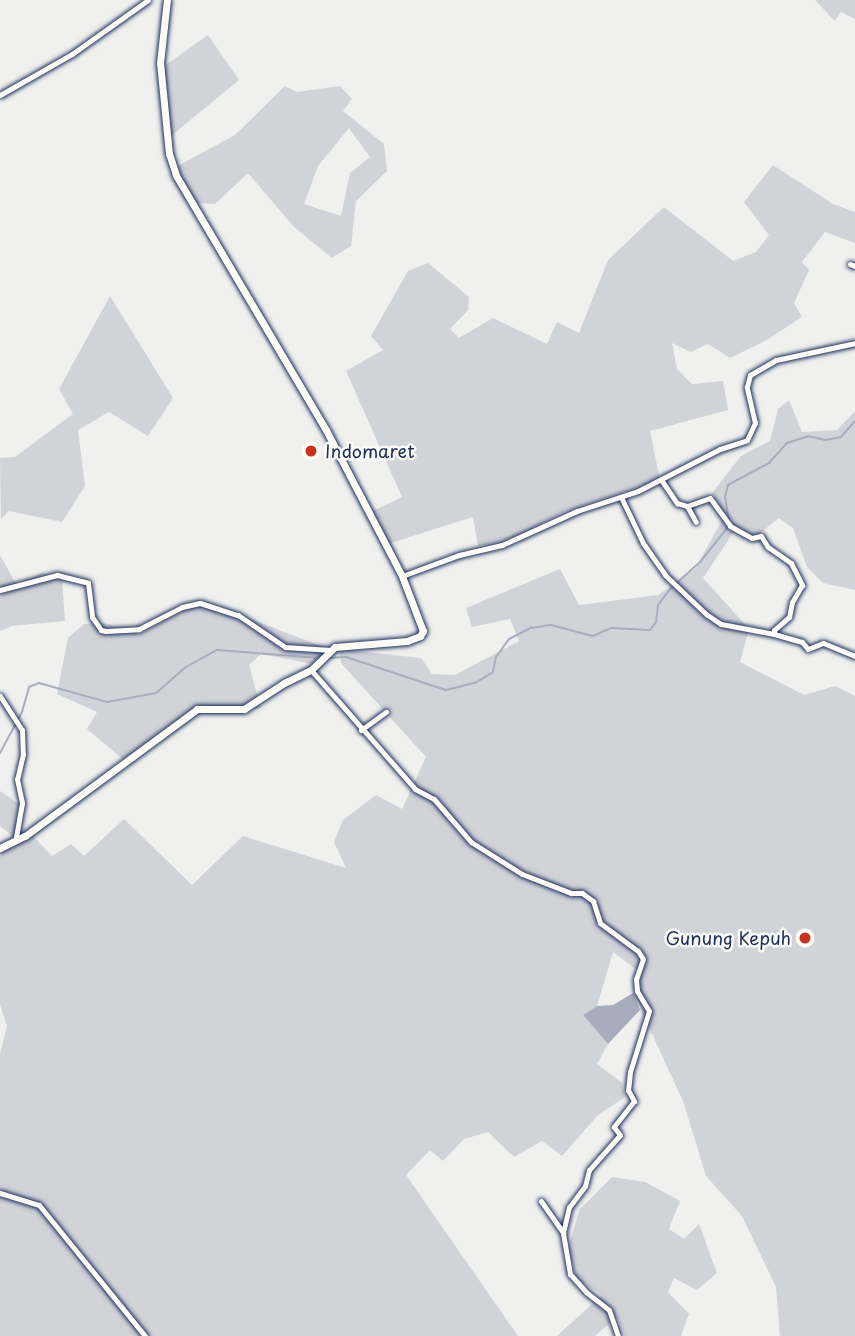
<!DOCTYPE html>
<html>
<head>
<meta charset="utf-8">
<style>
	body { margin:0 }
	#map { position:relative; width:855px; height:1336px; overflow:hidden; background:#f0f0ee; font-family:"Playpen Sans",sans-serif }
	div>[style] { position:absolute }
	[style*='--x'] { left:calc(var(--x)*1px); top:calc(var(--y)*1px); width:calc(var(--w)*1px); rotate:calc(var(--a)*1deg) }
	.green>* { inset:0; background:#d0d3d8 }
	.water>* { inset:0; background:#a7adbd }
	.stream>* { height:2px; margin:-1px; padding:0 1px; transform-origin:1px; border-radius:1px; background:#a7adbd }
	.roads { filter:drop-shadow(0 0 2px #1b2f5e) drop-shadow(0 0 2px #1b2f5e) }
	.minor>* { height:5px; margin:-2.5px; padding:0 2.5px; transform-origin:2.5px; border-radius:2.5px; background:#fdfcf7 }
	.secondary>* { height:7px; margin:-3.5px; padding:0 3.5px; transform-origin:3.5px; border-radius:3.5px; background:#fdfcf7 }
	.dots>* { width:19px; height:19px; translate:-50% -50%; box-sizing:border-box; border:4px solid #fdfcf7; border-radius:50% }
	span { translate:-50% -50%; white-space:nowrap; text-align:center; line-height:1.15; -webkit-text-stroke:5px #fdfcf7; paint-order:stroke }
	.poi-label { font-size:18px; color:#1b2f5e }
	.left { translate:0 -50%; text-align:left }
	.right { translate:-100% -50%; text-align:right }
</style>
</head>
<body>
<div id="map">
	<div class="green">
		<i style="clip-path:polygon(815px 0,855px 0,855px 19px,841px 12px,835px 21px)"></i>
		<i style="clip-path:polygon(208px 35px,239px 80px,166px 140px,160px 69px)"></i>
		<i style="clip-path:polygon(evenodd,285px 86px,297px 92px,340px 86px,352px 99px,343px 111px,384px 144px,387px 171px,356px 201px,351px 246px,332px 258px,294px 227px,248px 173px,215px 204px,189px 203px,178px 188px,172px 169px,235px 135px,285px 86px,349px 128px,370px 157px,350px 173px,341px 216px,304px 204px,318px 166px,349px 128px)"></i>
		<i style="clip-path:polygon(773px 165px,833px 204px,855px 212px,855px 243px,825px 232px,802px 262px,809px 270px,794px 303px,802px 317px,765px 341px,730px 358px,708px 344px,691px 352px,672px 343px,677px 369px,692px 384px,723px 381px,728px 410px,650px 431px,660px 480px,563px 512px,512px 539px,478px 546px,473px 517px,388px 544px,371px 512px,402px 497px,346px 371px,383px 350px,371px 336px,408px 271px,428px 263px,469px 297px,468px 310px,450px 329px,459px 338px,493px 318px,547px 344px,557px 322px,579px 333px,608px 260px,664px 207px,733px 261px,756px 252px,769px 235px,744px 202px)"></i>
		<i style="clip-path:polygon(110px 296px,173px 398px,148px 436px,109px 412px,78px 430px,85px 486px,62px 522px,9px 511px,1px 519px,0 458px,15px 457px,73px 414px,59px 389px)"></i>
		<i style="clip-path:polygon(789px 400px,802px 432px,837px 430px,855px 411px,855px 590px,823px 583px,807px 567px,793px 528px,779px 518px,755px 537px,737px 527px,703px 578px,749px 629px,740px 662px,804px 695px,835px 686px,855px 696px,855px 1336px,780px 1336px,776px 1287px,742px 1216px,706px 1176px,683px 1101px,633px 993px,638px 971px,613px 952px,597px 1006px,583px 1015px,608px 1044px,597px 1064px,622px 1083px,625px 1097px,598px 1115px,562px 1156px,542px 1141px,514px 1157px,488px 1132px,464px 1139px,443px 1161px,430px 1150px,406px 1175px,518px 1336px,0 1336px,0 1054px,7px 1026px,0 1005px,0 849px,17px 840px,0 826px,0 791px,22px 806px,18px 839px,30px 833px,52px 856px,71px 844px,84px 856px,124px 819px,192px 885px,243px 836px,346px 868px,334px 842px,343px 820px,376px 795px,402px 809px,426px 757px,341px 663px,339px 649px,421px 658px,432px 674px,455px 675px,519px 641px,510px 619px,472px 627px,466px 608px,560px 569px,579px 605px,658px 595px,695px 569px,725px 515px,712px 493px,741px 456px,770px 441px,778px 409px)"></i>
		<i style="clip-path:polygon(0 555px,16px 584px,42px 573px,62px 578px,65px 621px,12px 626px,0 631px)"></i>
		<i style="clip-path:polygon(197px 604px,233px 612px,326px 648px,318px 665px,261px 654px,249px 665px,261px 708px,235px 713px,199px 706px,124px 760px,87px 729px,97px 712px,57px 694px,68px 638px,84px 624px,104px 623px,140px 634px)"></i>
		<i style="clip-path:polygon(612px 1177px,645px 1182px,680px 1201px,669px 1229px,684px 1239px,699px 1224px,717px 1273px,697px 1290px,674px 1278px,668px 1292px,689px 1314px,681px 1336px,625px 1336px,617px 1317px,595px 1336px,557px 1336px,602px 1295px,578px 1280px,568px 1248px,580px 1209px)"></i>
	</div>
	<div class="water">
		<i style="clip-path:polygon(633px 993px,640px 1010px,608px 1044px,583px 1015px,597px 1006px,613px 1005px)"></i>
	</div>
	<div class="stream">
		<i style="--x:729;--y:521;--w:24;--a:-99"></i>
		<i style="--x:725;--y:497;--w:12;--a:-76"></i>
		<i style="--x:728;--y:485;--w:47;--a:-28.2"></i>
		<i style="--x:769;--y:463;--w:27;--a:-48"></i>
		<i style="--x:787;--y:443;--w:22;--a:-18"></i>
		<i style="--x:808;--y:436;--w:18;--a:13"></i>
		<i style="--x:826;--y:440;--w:15;--a:-11"></i>
		<i style="--x:841;--y:437;--w:21;--a:-49"></i>
		<i style="--x:328;--y:658;--w:18;--a:-3"></i>
		<i style="--x:346;--y:657;--w:105;--a:18.3"></i>
		<i style="--x:446;--y:690;--w:30;--a:-14"></i>
		<i style="--x:475;--y:683;--w:21;--a:-31"></i>
		<i style="--x:493;--y:672;--w:15;--a:-79"></i>
		<i style="--x:496;--y:657;--w:22;--a:-54"></i>
		<i style="--x:509;--y:639;--w:25;--a:-27"></i>
		<i style="--x:531;--y:628;--w:20;--a:-9"></i>
		<i style="--x:551;--y:625;--w:43;--a:14.7"></i>
		<i style="--x:593;--y:636;--w:20;--a:-24"></i>
		<i style="--x:611;--y:628;--w:39;--a:3"></i>
		<i style="--x:650;--y:630;--w:10;--a:-53"></i>
		<i style="--x:656;--y:622;--w:17;--a:-83"></i>
		<i style="--x:658;--y:605;--w:20;--a:-53"></i>
		<i style="--x:670;--y:589;--w:40;--a:-42"></i>
		<i style="--x:700;--y:562;--w:45;--a:-51.3"></i>
		<i style="--x:0;--y:753;--w:47;--a:-61.8"></i>
		<i style="--x:22;--y:712;--w:26;--a:-74"></i>
		<i style="--x:29;--y:687;--w:11;--a:-22"></i>
		<i style="--x:39;--y:683;--w:71;--a:15.6"></i>
		<i style="--x:107;--y:702;--w:50;--a:-10.4"></i>
		<i style="--x:156;--y:693;--w:40;--a:-41"></i>
		<i style="--x:186;--y:667;--w:35;--a:-29"></i>
		<i style="--x:217;--y:650;--w:102;--a:4.5"></i>
	</div>
	<div class="roads">
		<div class="minor">
			<i style="--x:0;--y:95;--w:83;--a:-29.7"></i>
			<i style="--x:72;--y:54;--w:93;--a:-35.4"></i>
			<i style="--x:850;--y:264;--w:5;--a:22"></i>
			<i style="--x:662;--y:481;--w:27;--a:56"></i>
			<i style="--x:677;--y:503;--w:10;--a:17"></i>
			<i style="--x:687;--y:506;--w:18;--a:61"></i>
			<i style="--x:621;--y:497;--w:51;--a:64.4"></i>
			<i style="--x:643;--y:543;--w:39;--a:55"></i>
			<i style="--x:665;--y:575;--w:57;--a:43.6"></i>
			<i style="--x:706;--y:614;--w:18;--a:34"></i>
			<i style="--x:721;--y:624;--w:54;--a:10.7"></i>
			<i style="--x:687;--y:506;--w:24;--a:-19"></i>
			<i style="--x:710;--y:498;--w:34;--a:54"></i>
			<i style="--x:730;--y:526;--w:25;--a:29"></i>
			<i style="--x:752;--y:538;--w:9;--a:-13"></i>
			<i style="--x:761;--y:536;--w:13;--a:58"></i>
			<i style="--x:768;--y:547;--w:28;--a:35"></i>
			<i style="--x:791;--y:563;--w:25;--a:63"></i>
			<i style="--x:802;--y:585;--w:20;--a:120"></i>
			<i style="--x:792;--y:602;--w:15;--a:101"></i>
			<i style="--x:789;--y:617;--w:20;--a:139"></i>
			<i style="--x:774;--y:630;--w:4;--a:90"></i>
			<i style="--x:774;--y:634;--w:29;--a:16"></i>
			<i style="--x:802;--y:642;--w:9;--a:49"></i>
			<i style="--x:808;--y:649;--w:16;--a:-22"></i>
			<i style="--x:823;--y:643;--w:35;--a:22"></i>
			<i style="--x:402;--y:576;--w:61;--a:-20.2"></i>
			<i style="--x:459;--y:555;--w:44;--a:-13.1"></i>
			<i style="--x:502;--y:545;--w:82;--a:-24.4"></i>
			<i style="--x:577;--y:511;--w:64;--a:-18.2"></i>
			<i style="--x:638;--y:491;--w:92;--a:-27.1"></i>
			<i style="--x:720;--y:449;--w:28;--a:-18"></i>
			<i style="--x:747;--y:440;--w:19;--a:-65"></i>
			<i style="--x:755;--y:423;--w:37;--a:-103"></i>
			<i style="--x:747;--y:387;--w:12;--a:-76"></i>
			<i style="--x:750;--y:375;--w:30;--a:-30"></i>
			<i style="--x:776;--y:360;--w:81;--a:-12.1"></i>
			<i style="--x:0;--y:590;--w:59;--a:-14.7"></i>
			<i style="--x:57;--y:575;--w:32;--a:14"></i>
			<i style="--x:88;--y:583;--w:34;--a:83"></i>
			<i style="--x:92;--y:617;--w:16;--a:55"></i>
			<i style="--x:101;--y:630;--w:5;--a:11"></i>
			<i style="--x:106;--y:631;--w:33;--a:-3"></i>
			<i style="--x:139;--y:629;--w:48;--a:-27.1"></i>
			<i style="--x:182;--y:607;--w:18;--a:-13"></i>
			<i style="--x:200;--y:603;--w:40;--a:18"></i>
			<i style="--x:238;--y:615;--w:57;--a:34.2"></i>
			<i style="--x:285;--y:647;--w:46;--a:3.7"></i>
			<i style="--x:311;--y:670;--w:158;--a:48.8"></i>
			<i style="--x:415;--y:789;--w:21;--a:28"></i>
			<i style="--x:434;--y:799;--w:57;--a:49.3"></i>
			<i style="--x:471;--y:842;--w:60;--a:32.1"></i>
			<i style="--x:522;--y:874;--w:53;--a:21.2"></i>
			<i style="--x:571;--y:893;--w:11;--a:0"></i>
			<i style="--x:582;--y:893;--w:14;--a:36"></i>
			<i style="--x:593;--y:901;--w:23;--a:72"></i>
			<i style="--x:600;--y:923;--w:47;--a:36.4"></i>
			<i style="--x:638;--y:951;--w:9;--a:58"></i>
			<i style="--x:643;--y:959;--w:21;--a:109"></i>
			<i style="--x:636;--y:979;--w:12;--a:85"></i>
			<i style="--x:637;--y:991;--w:23;--a:59"></i>
			<i style="--x:649;--y:1011;--w:64;--a:107.3"></i>
			<i style="--x:630;--y:1072;--w:18;--a:96"></i>
			<i style="--x:628;--y:1090;--w:13;--a:61"></i>
			<i style="--x:634;--y:1101;--w:33;--a:128"></i>
			<i style="--x:614;--y:1127;--w:10;--a:53"></i>
			<i style="--x:620;--y:1135;--w:47;--a:131.5"></i>
			<i style="--x:589;--y:1170;--w:16;--a:104"></i>
			<i style="--x:585;--y:1186;--w:26;--a:127"></i>
			<i style="--x:569;--y:1207;--w:27;--a:103"></i>
			<i style="--x:563;--y:1233;--w:42;--a:80.3"></i>
			<i style="--x:570;--y:1274;--w:24;--a:48"></i>
			<i style="--x:586;--y:1292;--w:29;--a:38"></i>
			<i style="--x:609;--y:1310;--w:28;--a:71"></i>
			<i style="--x:0;--y:696;--w:40;--a:57.1"></i>
			<i style="--x:22;--y:730;--w:24;--a:88"></i>
			<i style="--x:23;--y:754;--w:26;--a:103"></i>
			<i style="--x:17;--y:779;--w:25;--a:78"></i>
			<i style="--x:22;--y:803;--w:39;--a:100"></i>
			<i style="--x:361;--y:730;--w:31;--a:-36"></i>
			<i style="--x:0;--y:1193;--w:41;--a:17.1"></i>
			<i style="--x:39;--y:1205;--w:169;--a:51"></i>
			<i style="--x:541;--y:1201;--w:39;--a:55"></i>
		</div>
		<div class="secondary">
			<i style="--x:0;--y:848;--w:28;--a:-26"></i>
			<i style="--x:25;--y:836;--w:214;--a:-36.4"></i>
			<i style="--x:197;--y:709;--w:47;--a:0"></i>
			<i style="--x:244;--y:709;--w:48;--a:-33"></i>
			<i style="--x:284;--y:683;--w:30;--a:-26"></i>
			<i style="--x:311;--y:670;--w:33;--a:-44"></i>
			<i style="--x:335;--y:647;--w:72;--a:-4.8"></i>
			<i style="--x:407;--y:641;--w:14;--a:-21"></i>
			<i style="--x:420;--y:636;--w:6;--a:-59"></i>
			<i style="--x:423;--y:631;--w:59;--a:-110.9"></i>
			<i style="--x:402;--y:576;--w:165;--a:-117.5"></i>
			<i style="--x:326;--y:430;--w:296;--a:-120.5"></i>
			<i style="--x:176;--y:175;--w:22;--a:-108"></i>
			<i style="--x:169;--y:154;--w:91;--a:-95.6"></i>
			<i style="--x:160;--y:63;--w:63;--a:-83.7"></i>
		</div>
	</div>
	<div class="dots">
		<i style="left:311px;top:451px;background:#c8321e"></i>
		<i style="left:805px;top:938px;background:#c8321e"></i>
	</div>
	<div class="poi-label">
		<span class="left" style="left:325px;top:451px">Indomaret</span>
		<span class="right" style="left:791px;top:938px">Gunung Kepuh</span>
	</div>
</div>
</body>
</html>
